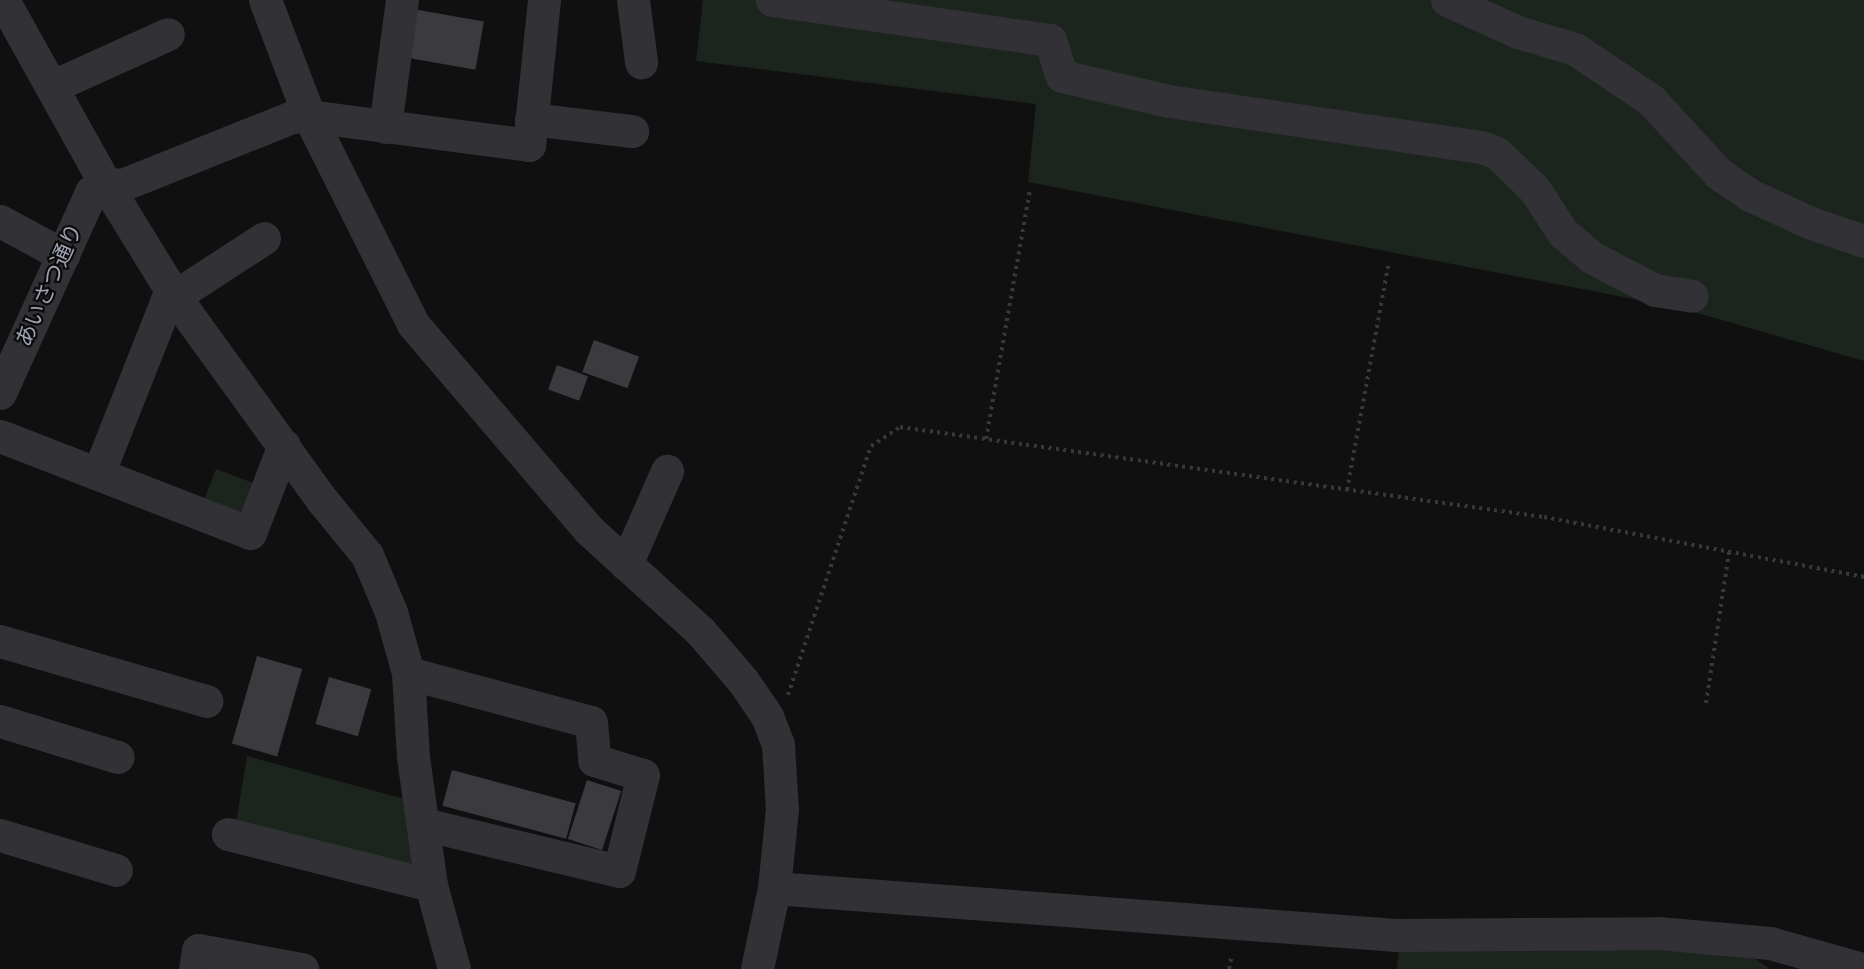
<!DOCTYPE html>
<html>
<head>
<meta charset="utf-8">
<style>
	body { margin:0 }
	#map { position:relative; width:1864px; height:969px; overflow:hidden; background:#101011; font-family:Jost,"Noto Sans JP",sans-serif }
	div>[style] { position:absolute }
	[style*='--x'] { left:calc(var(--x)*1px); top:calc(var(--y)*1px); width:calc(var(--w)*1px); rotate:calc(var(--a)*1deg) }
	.green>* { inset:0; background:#1c241e }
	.building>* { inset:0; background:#3a3a3f; transform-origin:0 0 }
	.path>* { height:4px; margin-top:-2px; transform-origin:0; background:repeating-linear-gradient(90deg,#37383d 0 3px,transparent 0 7.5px) }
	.minor>* { height:33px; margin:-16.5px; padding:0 16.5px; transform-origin:16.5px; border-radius:16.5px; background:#313136 }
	span { translate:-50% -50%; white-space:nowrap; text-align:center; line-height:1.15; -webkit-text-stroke:4.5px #0b0b0c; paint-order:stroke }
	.street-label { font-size:22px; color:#a0a3b3 }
</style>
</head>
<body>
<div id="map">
	<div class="green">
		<i style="clip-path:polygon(703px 0,1864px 0,1864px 361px,1680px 308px,1028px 182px,1036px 104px,696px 61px)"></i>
		<i style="clip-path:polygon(216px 469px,259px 485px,250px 508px,238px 513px,204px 500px)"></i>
		<i style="clip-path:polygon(247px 756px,408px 800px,415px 859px,407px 866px,236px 822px)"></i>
		<i style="clip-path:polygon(1654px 945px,1743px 950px,1770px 969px,1397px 969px,1399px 948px)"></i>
	</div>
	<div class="building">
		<i style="left:413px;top:9px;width:72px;height:49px;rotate:10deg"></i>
		<i style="left:594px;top:340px;width:48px;height:34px;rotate:20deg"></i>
		<i style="left:557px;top:365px;width:33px;height:26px;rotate:20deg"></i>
		<i style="left:257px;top:656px;width:47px;height:91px;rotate:16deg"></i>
		<i style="left:329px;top:677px;width:44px;height:49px;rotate:16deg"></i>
		<i style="left:452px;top:770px;width:128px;height:37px;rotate:15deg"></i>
		<i style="left:587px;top:780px;width:36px;height:62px;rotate:18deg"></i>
	</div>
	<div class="path">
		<i style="--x:986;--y:439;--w:253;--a:-80"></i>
		<i style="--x:1347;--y:490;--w:228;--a:-79.6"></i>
		<i style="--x:788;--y:695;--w:262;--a:-71.6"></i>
		<i style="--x:871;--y:446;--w:35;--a:-33"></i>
		<i style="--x:900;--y:427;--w:650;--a:7.96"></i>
		<i style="--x:1544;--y:517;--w:326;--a:10.6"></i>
		<i style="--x:1706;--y:703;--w:153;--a:-81.3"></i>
		<i style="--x:1229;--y:969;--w:15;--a:-79"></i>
	</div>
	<div class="minor">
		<i style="--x:3;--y:0;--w:210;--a:60.9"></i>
		<i style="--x:105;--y:183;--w:134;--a:58.4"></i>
		<i style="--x:175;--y:297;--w:251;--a:54.1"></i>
		<i style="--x:322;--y:500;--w:71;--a:50.7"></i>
		<i style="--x:367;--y:555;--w:62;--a:67.2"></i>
		<i style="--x:391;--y:612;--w:63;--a:74.4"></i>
		<i style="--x:408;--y:673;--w:84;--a:86.6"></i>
		<i style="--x:413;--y:757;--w:129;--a:82"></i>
		<i style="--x:431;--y:885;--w:87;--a:74.7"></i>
		<i style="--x:265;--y:0;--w:124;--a:69.2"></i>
		<i style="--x:309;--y:116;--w:233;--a:63.4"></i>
		<i style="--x:413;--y:324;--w:271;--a:49.5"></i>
		<i style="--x:589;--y:530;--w:151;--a:42.3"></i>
		<i style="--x:701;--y:632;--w:65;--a:49.4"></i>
		<i style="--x:743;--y:681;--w:42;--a:55.6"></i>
		<i style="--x:767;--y:716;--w:30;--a:69"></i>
		<i style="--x:778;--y:744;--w:65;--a:86.5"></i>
		<i style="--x:782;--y:809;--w:79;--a:95.8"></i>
		<i style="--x:774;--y:888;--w:83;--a:101.9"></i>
		<i style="--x:633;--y:0;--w:63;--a:82.6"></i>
		<i style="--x:772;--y:0;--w:281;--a:8.2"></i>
		<i style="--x:1050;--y:40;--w:38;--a:72"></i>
		<i style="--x:1062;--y:76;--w:110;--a:13.2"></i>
		<i style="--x:1169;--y:101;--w:316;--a:8.4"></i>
		<i style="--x:1482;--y:147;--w:16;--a:22"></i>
		<i style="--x:1497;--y:153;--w:53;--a:44.2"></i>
		<i style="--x:1535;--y:190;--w:51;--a:56.9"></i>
		<i style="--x:1563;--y:233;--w:39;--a:40"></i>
		<i style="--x:1593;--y:258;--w:70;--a:27.3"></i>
		<i style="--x:1655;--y:290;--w:37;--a:9"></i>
		<i style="--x:1447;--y:0;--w:78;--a:24.3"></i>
		<i style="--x:1518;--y:32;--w:59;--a:16.6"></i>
		<i style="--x:1575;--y:49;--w:92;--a:33.9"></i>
		<i style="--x:1651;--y:100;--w:100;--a:47.4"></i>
		<i style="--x:1719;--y:174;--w:37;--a:34"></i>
		<i style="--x:1750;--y:195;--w:67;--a:24.7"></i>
		<i style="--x:1811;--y:223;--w:56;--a:18.8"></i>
		<i style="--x:53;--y:86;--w:126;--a:-24.3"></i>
		<i style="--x:531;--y:119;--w:102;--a:6.8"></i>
		<i style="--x:385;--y:127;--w:128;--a:-82.4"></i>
		<i style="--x:0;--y:221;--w:72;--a:28.4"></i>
		<i style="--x:0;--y:393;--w:221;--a:-65.6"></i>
		<i style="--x:91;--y:192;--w:17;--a:-33"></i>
		<i style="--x:105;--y:183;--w:17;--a:7"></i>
		<i style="--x:122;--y:185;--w:183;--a:-21.8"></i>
		<i style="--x:292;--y:117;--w:17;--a:-3"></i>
		<i style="--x:309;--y:116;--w:222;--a:7.5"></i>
		<i style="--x:529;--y:145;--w:146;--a:-84.1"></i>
		<i style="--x:0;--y:436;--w:268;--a:21.2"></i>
		<i style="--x:250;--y:533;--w:94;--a:-68.9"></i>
		<i style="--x:98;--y:474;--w:185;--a:-68.4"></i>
		<i style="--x:166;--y:302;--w:117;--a:-33.1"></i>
		<i style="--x:626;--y:564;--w:102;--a:-66.2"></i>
		<i style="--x:0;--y:641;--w:215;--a:16.2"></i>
		<i style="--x:408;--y:673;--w:189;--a:15"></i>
		<i style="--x:591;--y:722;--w:38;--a:85"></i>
		<i style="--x:594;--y:760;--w:51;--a:17"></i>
		<i style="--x:643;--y:775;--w:99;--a:104"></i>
		<i style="--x:619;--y:871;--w:202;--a:-166.5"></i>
		<i style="--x:0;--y:721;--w:123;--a:17"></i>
		<i style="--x:228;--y:834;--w:209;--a:14.1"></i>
		<i style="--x:0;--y:835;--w:121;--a:16.8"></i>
		<i style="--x:774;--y:888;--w:624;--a:4.32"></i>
		<i style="--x:1396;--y:935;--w:262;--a:-0.4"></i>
		<i style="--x:1658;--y:933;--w:112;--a:5.1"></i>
		<i style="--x:1770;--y:943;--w:96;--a:15.8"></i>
		<i style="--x:195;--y:969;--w:19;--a:-81"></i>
		<i style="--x:198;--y:950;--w:106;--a:10.4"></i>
	</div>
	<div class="street-label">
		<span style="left:49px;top:285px;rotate:-66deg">あいさつ通り</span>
	</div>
</div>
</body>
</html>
